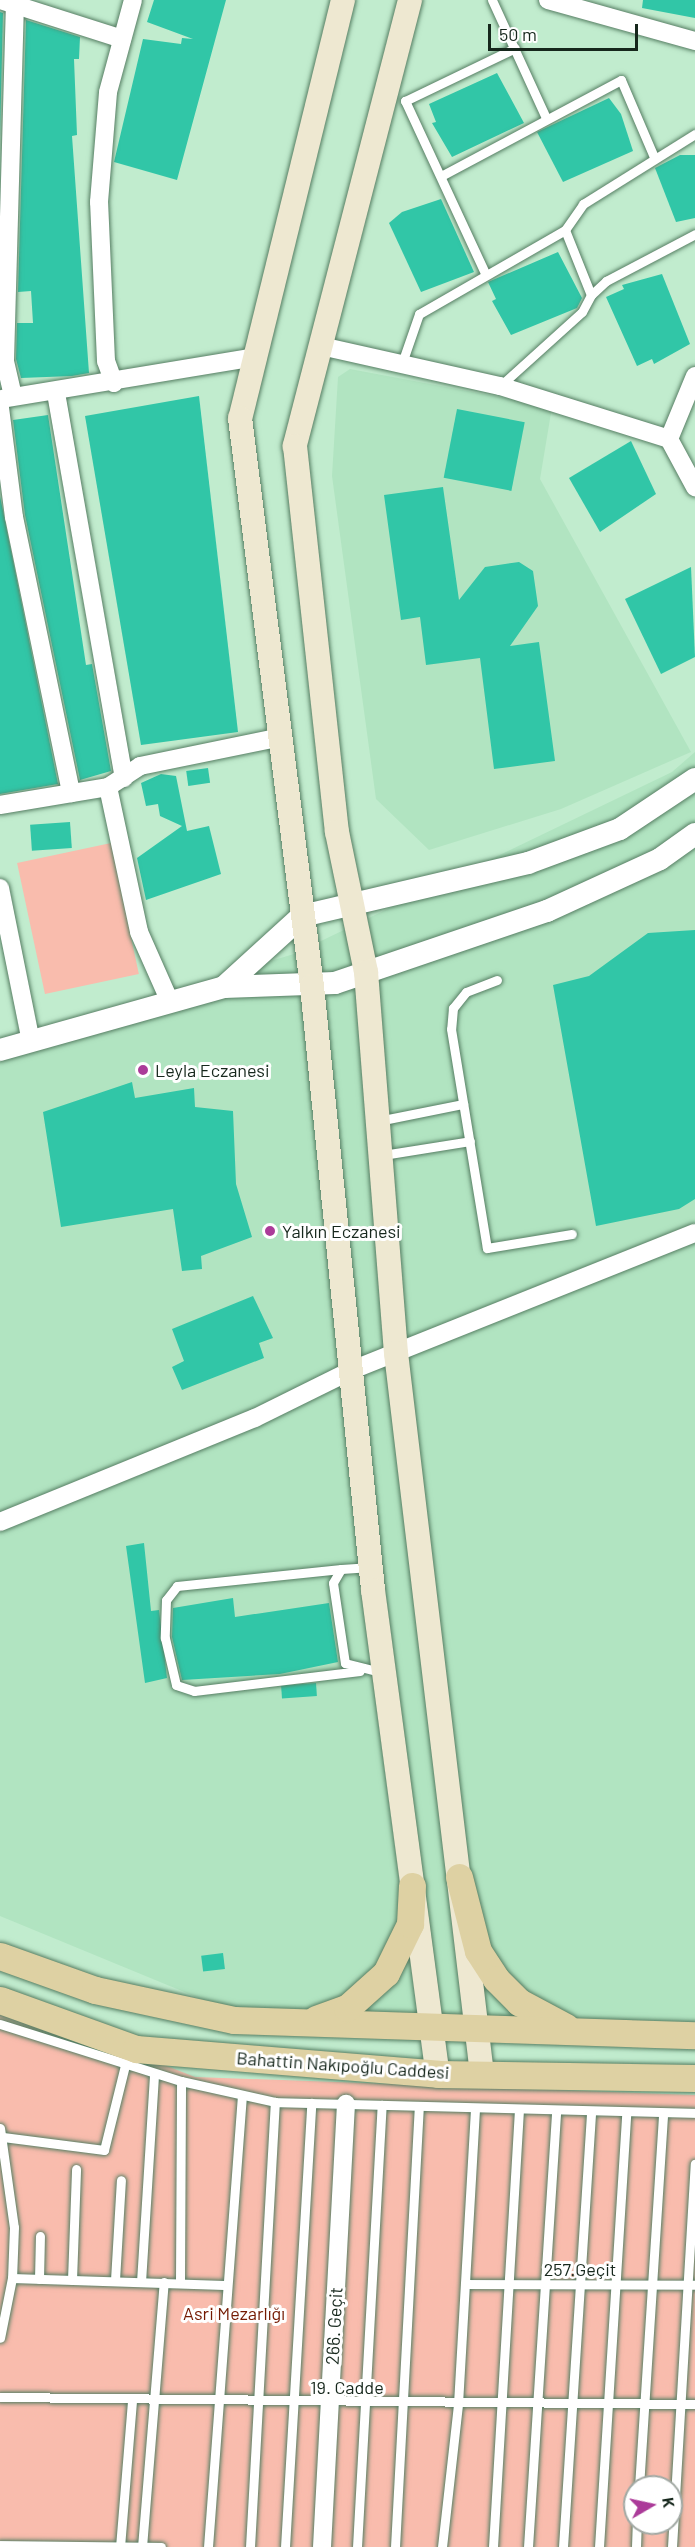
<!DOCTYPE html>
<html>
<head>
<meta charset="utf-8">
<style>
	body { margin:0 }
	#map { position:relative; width:695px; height:2547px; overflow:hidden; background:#c1ecce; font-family:Barlow,sans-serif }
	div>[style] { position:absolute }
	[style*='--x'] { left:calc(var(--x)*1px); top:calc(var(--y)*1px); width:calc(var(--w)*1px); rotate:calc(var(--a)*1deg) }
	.built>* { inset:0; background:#b1e4c1 }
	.green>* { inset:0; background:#f9bcad; transform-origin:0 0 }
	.building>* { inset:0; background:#31c6a7; transform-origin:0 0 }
	.roads { filter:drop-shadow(0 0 2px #567e63) drop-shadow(0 0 2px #567e63) }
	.service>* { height:9px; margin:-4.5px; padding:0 4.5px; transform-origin:4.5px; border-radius:4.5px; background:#fff }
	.minor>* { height:18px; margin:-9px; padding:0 9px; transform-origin:9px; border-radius:9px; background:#fff }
	.tertiary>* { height:22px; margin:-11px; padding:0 11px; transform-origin:11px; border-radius:11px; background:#fff }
	.secondary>* { height:24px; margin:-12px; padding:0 12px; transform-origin:12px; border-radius:12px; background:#eee8d1 }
	.primary>* { height:27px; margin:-13.5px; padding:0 13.5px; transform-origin:13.5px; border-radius:13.5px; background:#ded1a3 }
	.dots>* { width:16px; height:16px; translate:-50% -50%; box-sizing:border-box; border:3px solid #fff; border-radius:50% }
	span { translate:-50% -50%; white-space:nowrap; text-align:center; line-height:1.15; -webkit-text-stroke:6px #fff; paint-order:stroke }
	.poi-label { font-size:18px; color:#16271c }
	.left { translate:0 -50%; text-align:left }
	.street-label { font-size:18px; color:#16271c }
	.park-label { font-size:18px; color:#741a02 }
	.north { position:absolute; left:623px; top:2475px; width:60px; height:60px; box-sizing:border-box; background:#fff; border:2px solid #a2a9a4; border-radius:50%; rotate:81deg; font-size:16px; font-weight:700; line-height:24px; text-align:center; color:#16271c }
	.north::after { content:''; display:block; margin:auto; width:21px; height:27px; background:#ab3b99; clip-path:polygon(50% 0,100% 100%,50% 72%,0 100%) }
	.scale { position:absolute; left:488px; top:24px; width:150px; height:27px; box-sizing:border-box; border:3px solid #16271c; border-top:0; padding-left:8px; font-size:18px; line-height:21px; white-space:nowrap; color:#16271c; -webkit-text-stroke:4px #fff; paint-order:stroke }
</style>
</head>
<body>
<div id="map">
	<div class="built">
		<i style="clip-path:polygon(350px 369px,552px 407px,540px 479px,691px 752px,561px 809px,429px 850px,376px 799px,332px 476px,338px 377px)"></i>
		<i style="clip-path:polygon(695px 752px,695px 2024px,228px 2010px,0 1916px,0 1043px,294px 954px,672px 772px)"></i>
	</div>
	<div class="green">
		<i style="left:111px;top:843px;width:134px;height:96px;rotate:78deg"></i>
		<i style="clip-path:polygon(evenodd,0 2001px,195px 2077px,695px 2095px,695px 2547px,0 2547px,0 2001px,635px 2487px,671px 2487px,671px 2523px,635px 2523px,635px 2487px)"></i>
	</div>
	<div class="building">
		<i style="clip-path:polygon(154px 0,226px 0,177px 180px,114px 162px,143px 39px,181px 44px,182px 38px,193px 39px,147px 22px)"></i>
		<i style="clip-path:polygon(643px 0,695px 0,695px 18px,642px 8px)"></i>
		<i style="clip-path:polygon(0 12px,3px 13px,0 137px)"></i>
		<i style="clip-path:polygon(26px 20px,80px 37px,79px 59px,74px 59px,77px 135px,72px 136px,89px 373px,72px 376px,21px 378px,16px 359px,17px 323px,33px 323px,31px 291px,18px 292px)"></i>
		<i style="clip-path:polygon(497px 73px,524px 123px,452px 157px,432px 123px,436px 122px,429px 104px)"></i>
		<i style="clip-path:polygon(609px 98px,621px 114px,633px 151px,563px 182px,537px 132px)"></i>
		<i style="clip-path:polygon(680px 155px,695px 155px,695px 218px,676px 222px,655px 168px)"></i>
		<i style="clip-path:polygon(441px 199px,474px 272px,421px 292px,389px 223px,402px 212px)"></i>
		<i style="clip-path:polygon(558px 252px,582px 298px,577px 308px,511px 335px,492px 301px,496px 299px,488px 282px)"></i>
		<i style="clip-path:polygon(662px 274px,690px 344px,654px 364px,652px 359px,637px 366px,606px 297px,624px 289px,622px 285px)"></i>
		<i style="clip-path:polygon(199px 396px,238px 732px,141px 745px,85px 416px)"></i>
		<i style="left:457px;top:409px;width:69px;height:70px;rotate:11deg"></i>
		<i style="clip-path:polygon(48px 415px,86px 665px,92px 664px,111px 771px,80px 780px,25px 515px,13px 420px)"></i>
		<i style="clip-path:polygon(631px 441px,656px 494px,600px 532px,569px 478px)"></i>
		<i style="clip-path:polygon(443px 487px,459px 600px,485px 567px,519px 562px,533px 571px,538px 606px,510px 646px,539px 642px,555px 761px,494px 769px,480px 658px,426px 665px,420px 617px,401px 620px,384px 495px)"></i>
		<i style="clip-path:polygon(0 496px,58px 784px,0 794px)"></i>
		<i style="clip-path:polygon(691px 567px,695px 657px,661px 674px,625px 599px)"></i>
		<i style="left:208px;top:768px;width:15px;height:22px;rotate:82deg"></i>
		<i style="clip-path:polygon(161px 774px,176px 776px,187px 831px,209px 826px,221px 874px,146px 900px,137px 858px,182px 826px,160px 816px,158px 804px,146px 806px,141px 783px)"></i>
		<i style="left:70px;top:822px;width:26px;height:40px;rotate:86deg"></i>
		<i style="clip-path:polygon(695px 930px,695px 1199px,679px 1209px,596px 1226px,553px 985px,589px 976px,648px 933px)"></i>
		<i style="clip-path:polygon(132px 1082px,135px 1098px,194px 1088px,195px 1107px,233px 1111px,236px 1184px,252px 1237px,201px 1256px,202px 1269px,182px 1271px,173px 1209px,61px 1227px,43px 1112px)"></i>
		<i style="clip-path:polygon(253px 1296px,273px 1338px,259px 1343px,264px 1358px,182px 1390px,172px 1367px,184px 1361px,172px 1329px)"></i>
		<i style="clip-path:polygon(144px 1543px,151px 1611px,159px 1610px,167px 1678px,145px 1683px,126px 1546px)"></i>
		<i style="clip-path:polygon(233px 1598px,235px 1617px,329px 1603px,338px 1662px,280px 1674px,182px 1680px,172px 1637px,173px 1608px)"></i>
		<i style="left:316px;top:1683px;width:13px;height:35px;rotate:86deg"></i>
		<i style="left:223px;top:1953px;width:16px;height:22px;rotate:83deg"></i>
	</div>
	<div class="roads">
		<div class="service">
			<i style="--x:492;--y:0;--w:130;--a:65.4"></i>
			<i style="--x:441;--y:176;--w:204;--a:-28.1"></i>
			<i style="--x:621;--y:80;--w:84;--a:66.8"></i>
			<i style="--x:485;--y:273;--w:190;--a:-114.9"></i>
			<i style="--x:405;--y:101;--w:122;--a:-25.7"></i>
			<i style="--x:591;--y:295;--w:21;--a:-43"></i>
			<i style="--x:606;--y:281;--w:101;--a:-27.8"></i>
			<i style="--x:402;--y:363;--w:52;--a:-70.9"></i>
			<i style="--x:419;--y:314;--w:168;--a:-29.9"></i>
			<i style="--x:565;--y:230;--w:32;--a:-55"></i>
			<i style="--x:583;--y:204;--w:132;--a:-32"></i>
			<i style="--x:500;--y:386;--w:110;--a:-42.1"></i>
			<i style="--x:582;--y:312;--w:19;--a:-62"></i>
			<i style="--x:591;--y:295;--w:70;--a:-111.8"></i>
			<i style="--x:497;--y:980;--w:33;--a:159"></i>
			<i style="--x:466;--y:992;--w:21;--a:129"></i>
			<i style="--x:453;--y:1008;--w:21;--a:95"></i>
			<i style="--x:451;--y:1029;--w:222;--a:80.7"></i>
			<i style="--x:487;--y:1248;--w:86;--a:-9.4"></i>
			<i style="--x:378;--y:1121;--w:87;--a:-11.3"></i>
			<i style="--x:383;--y:1155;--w:88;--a:-9.1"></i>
			<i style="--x:371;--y:1567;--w:30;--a:176"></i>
			<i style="--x:341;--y:1569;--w:16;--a:120"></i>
			<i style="--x:333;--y:1583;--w:81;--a:81.5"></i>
			<i style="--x:345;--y:1663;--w:40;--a:14.4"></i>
			<i style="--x:341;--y:1569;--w:165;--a:174.1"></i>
			<i style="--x:177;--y:1586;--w:18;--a:128"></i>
			<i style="--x:166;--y:1600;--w:38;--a:92"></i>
			<i style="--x:165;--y:1638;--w:48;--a:76.8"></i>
			<i style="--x:176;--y:1685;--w:19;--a:18"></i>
			<i style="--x:194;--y:1691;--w:167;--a:-6.9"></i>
			<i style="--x:0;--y:2024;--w:190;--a:17.5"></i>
			<i style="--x:181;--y:2081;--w:96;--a:12.6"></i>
			<i style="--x:275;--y:2102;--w:420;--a:1.5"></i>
			<i style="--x:0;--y:2128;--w:100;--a:82"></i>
			<i style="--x:14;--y:2227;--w:51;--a:92.2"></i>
			<i style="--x:12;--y:2278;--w:61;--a:101.3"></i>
			<i style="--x:3;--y:2137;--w:102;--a:7.3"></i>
			<i style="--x:104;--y:2150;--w:88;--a:-76.1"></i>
			<i style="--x:12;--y:2278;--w:212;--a:1.9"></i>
			<i style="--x:39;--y:2279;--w:43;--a:-88.7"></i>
			<i style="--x:72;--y:2280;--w:111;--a:-87.9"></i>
			<i style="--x:115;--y:2280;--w:100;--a:-86.6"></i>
			<i style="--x:141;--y:2282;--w:209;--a:-86.4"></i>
			<i style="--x:180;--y:2282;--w:201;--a:-89.7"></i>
			<i style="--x:465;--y:2284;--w:230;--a:0.2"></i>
			<i style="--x:0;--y:2397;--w:695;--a:0.58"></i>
			<i style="--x:639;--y:2487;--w:375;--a:-86.3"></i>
			<i style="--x:0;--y:2545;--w:161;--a:0.7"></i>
			<i style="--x:120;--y:2547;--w:147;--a:-85.3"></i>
			<i style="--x:142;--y:2547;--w:266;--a:-85.3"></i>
			<i style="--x:208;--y:2547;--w:451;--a:-85.7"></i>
			<i style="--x:250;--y:2547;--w:446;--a:-86.8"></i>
			<i style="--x:285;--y:2547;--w:445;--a:-86.6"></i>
			<i style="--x:357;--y:2547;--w:443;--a:-86.8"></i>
			<i style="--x:395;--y:2547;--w:441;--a:-86.9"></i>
			<i style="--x:442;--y:2547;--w:144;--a:-83.6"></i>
			<i style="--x:458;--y:2404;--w:296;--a:-86.7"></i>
			<i style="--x:493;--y:2547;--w:438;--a:-86.6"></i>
			<i style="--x:528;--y:2547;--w:437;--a:-86.3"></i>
			<i style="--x:563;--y:2547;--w:436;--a:-86.3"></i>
			<i style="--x:599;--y:2547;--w:434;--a:-86.4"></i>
			<i style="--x:636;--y:2547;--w:24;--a:-88"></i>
			<i style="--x:672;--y:2547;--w:384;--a:-86.6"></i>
		</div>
		<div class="minor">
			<i style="--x:0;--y:0;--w:128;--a:17.7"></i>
			<i style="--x:548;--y:0;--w:153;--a:15.6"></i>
			<i style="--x:321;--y:346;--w:183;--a:12.6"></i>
			<i style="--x:500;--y:386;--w:177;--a:17.4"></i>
			<i style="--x:669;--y:439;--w:55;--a:61.6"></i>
			<i style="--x:114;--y:383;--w:23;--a:-110"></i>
			<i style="--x:106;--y:361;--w:159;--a:-92.5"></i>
			<i style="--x:99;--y:202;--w:110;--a:-85.3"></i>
			<i style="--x:108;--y:92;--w:95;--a:-74.8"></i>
			<i style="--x:56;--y:393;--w:391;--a:80"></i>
			<i style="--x:13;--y:396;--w:37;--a:-103"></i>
			<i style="--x:5;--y:360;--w:356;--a:-88.4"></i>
			<i style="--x:2;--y:399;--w:252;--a:-9.4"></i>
			<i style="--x:0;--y:408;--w:110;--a:82.7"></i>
			<i style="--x:14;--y:517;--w:282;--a:78.3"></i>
			<i style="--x:669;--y:439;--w:68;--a:-67.6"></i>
			<i style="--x:108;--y:787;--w:148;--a:77.9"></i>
			<i style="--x:139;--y:932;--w:77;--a:66.1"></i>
			<i style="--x:0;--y:805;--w:109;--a:-9.5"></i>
			<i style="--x:108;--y:787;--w:38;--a:-33"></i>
			<i style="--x:140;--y:766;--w:140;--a:-11.6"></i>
			<i style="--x:0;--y:888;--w:157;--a:78.6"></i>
			<i style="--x:0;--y:1522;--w:275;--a:-22.2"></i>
			<i style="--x:255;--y:1418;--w:108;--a:-26.3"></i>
			<i style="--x:352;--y:1370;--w:369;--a:-21.8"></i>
			<i style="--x:322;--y:2547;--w:444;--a:-86.9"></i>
		</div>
		<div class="tertiary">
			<i style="--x:695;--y:779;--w:90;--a:146.3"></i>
			<i style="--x:620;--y:829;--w:98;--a:159.7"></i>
			<i style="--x:528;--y:863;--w:232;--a:166.8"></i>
			<i style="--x:302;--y:916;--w:105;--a:137.7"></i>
			<i style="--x:224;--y:987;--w:111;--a:-2.1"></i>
			<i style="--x:335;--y:983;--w:224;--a:-18.8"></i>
			<i style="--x:547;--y:911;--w:124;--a:-24.7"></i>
			<i style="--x:660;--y:859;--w:43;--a:-35.5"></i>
			<i style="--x:0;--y:1050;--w:233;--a:-15.7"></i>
		</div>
		<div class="secondary">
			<i style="--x:343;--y:0;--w:431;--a:103.8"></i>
			<i style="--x:240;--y:418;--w:573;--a:82.78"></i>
			<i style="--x:312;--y:986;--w:607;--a:84.23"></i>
			<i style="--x:373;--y:1590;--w:488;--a:82.4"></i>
			<i style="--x:410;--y:0;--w:461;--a:104.5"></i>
			<i style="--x:295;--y:446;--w:388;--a:83.8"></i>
			<i style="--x:337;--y:832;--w:143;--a:78.3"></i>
			<i style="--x:366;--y:972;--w:382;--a:85.5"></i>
			<i style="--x:396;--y:1353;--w:726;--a:83.2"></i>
		</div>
		<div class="primary">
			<i style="--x:459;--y:1877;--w:76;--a:75.6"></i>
			<i style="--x:478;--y:1951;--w:33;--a:57"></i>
			<i style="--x:496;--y:1979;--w:33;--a:45"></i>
			<i style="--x:519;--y:2002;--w:53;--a:28"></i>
			<i style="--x:0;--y:1956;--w:101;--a:19.7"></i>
			<i style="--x:95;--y:1990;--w:142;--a:12.2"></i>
			<i style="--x:234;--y:2020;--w:461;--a:1.9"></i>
			<i style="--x:0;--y:2000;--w:145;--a:19.8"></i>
			<i style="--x:136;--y:2049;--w:303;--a:4.7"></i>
			<i style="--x:438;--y:2074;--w:257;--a:0.9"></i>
			<i style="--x:316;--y:2019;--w:33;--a:-20"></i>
			<i style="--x:347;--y:2008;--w:52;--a:-41.9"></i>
			<i style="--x:386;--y:1973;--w:55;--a:-63.9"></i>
			<i style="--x:410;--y:1924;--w:38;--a:-87"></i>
		</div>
	</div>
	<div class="dots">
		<i style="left:143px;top:1070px;background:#ab3b99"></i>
		<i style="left:270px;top:1231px;background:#ab3b99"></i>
	</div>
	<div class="poi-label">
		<span class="left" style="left:155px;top:1070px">Leyla Eczanesi</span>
		<span class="left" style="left:282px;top:1231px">Yalkın Eczanesi</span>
	</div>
	<div class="street-label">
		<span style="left:343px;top:2065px;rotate:4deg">Bahattin Nakıpoğlu Caddesi</span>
		<span style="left:580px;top:2269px">257.Geçit</span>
		<span style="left:334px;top:2326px;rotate:-87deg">266. Geçit</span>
		<span style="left:347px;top:2387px">19. Cadde</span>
	</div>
	<div class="park-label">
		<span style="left:234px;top:2313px">Asri Mezarlığı</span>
	</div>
	<div class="north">K</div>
	<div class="scale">50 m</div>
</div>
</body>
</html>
